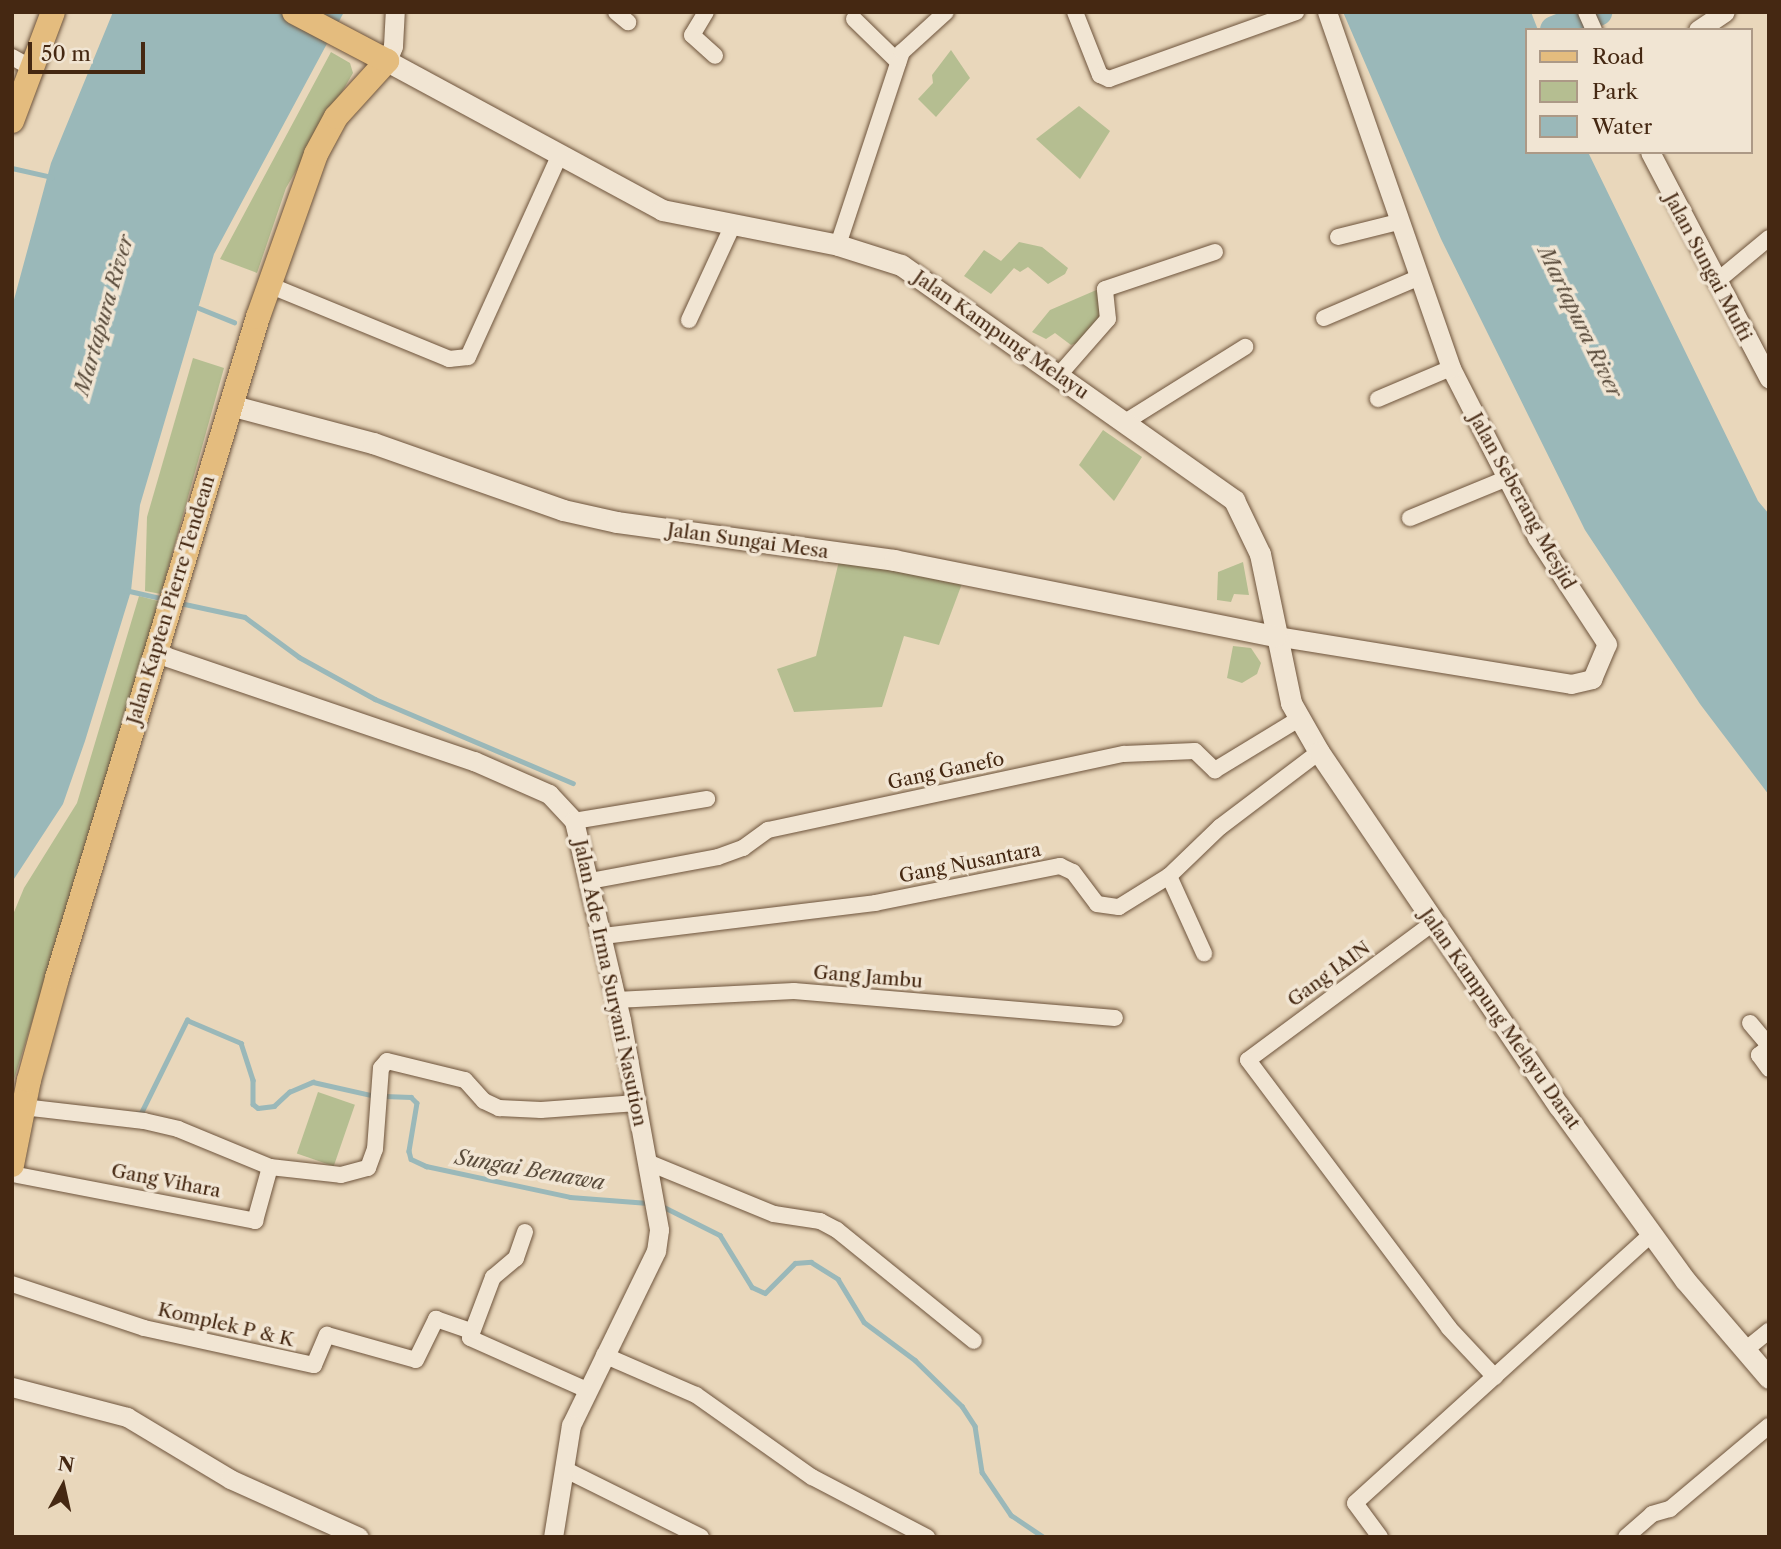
<!DOCTYPE html>
<html>
<head>
<meta charset="utf-8">
<style>
	body { margin:0 }
	#map { position:relative; width:1781px; height:1549px; overflow:hidden; background:#e9d7bb; font-family:"Libre Caslon Text",serif }
	div>[style] { position:absolute }
	[style*='--x'] { left:calc(var(--x)*1px); top:calc(var(--y)*1px); width:calc(var(--w)*1px); rotate:calc(var(--a)*1deg) }
	.green>* { inset:0; background:#b5be91; transform-origin:0 0 }
	.water>* { inset:0; background:#9ab8b9 }
	.stream>* { height:4.5px; margin:-2.25px; padding:0 2.25px; transform-origin:2.25px; border-radius:2.25px; background:#9ab8b9 }
	.river>* { height:28px; margin:-14px; padding:0 14px; transform-origin:14px; border-radius:14px; background:#9ab8b9 }
	.roads { filter:drop-shadow(0 0 2px #6e543c) drop-shadow(0 0 2px #6e543c) }
	.minor>* { height:16px; margin:-8px; padding:0 8px; transform-origin:8px; border-radius:8px; background:#f1e5d3 }
	.tertiary>* { height:19px; margin:-9.5px; padding:0 9.5px; transform-origin:9.5px; border-radius:9.5px; background:#f1e5d3 }
	.secondary>* { height:21px; margin:-10.5px; padding:0 10.5px; transform-origin:10.5px; border-radius:10.5px; background:#f1e5d3 }
	.primary>* { height:24px; margin:-12px; padding:0 12px; transform-origin:12px; border-radius:12px; background:#e4bc7e }
	span { translate:-50% -50%; white-space:nowrap; text-align:center; line-height:1.15; -webkit-text-stroke:7px #f1e5d3; paint-order:stroke }
	.street-label { font-size:19px; color:#452812 }
	.water-label { font-size:21px; color:#5a4c3c; font-style:italic }
	.frame { position:absolute; inset:0; border:14px solid #452812; pointer-events:none }
	.legend { position:absolute; left:1525px; top:28px; width:228px; height:126px; box-sizing:border-box; background:#f1e5d3; border:2px solid #ac9986; margin:0; padding:9px 12px; list-style:none; font-size:21px; color:#452812 }
	.legend li { display:flex; align-items:center; gap:14px; height:35px }
	.legend b { width:35px; border:2px solid #ac9986 }
	.north { position:absolute; left:28px; top:1451px; width:70px; height:70px; -webkit-text-stroke:5px #f1e5d3; paint-order:stroke; rotate:8deg; font-size:19px; font-weight:700; line-height:28px; text-align:center; color:#452812 }
	.north::after { content:''; display:block; margin:auto; width:24px; height:32px; background:#452812; clip-path:polygon(50% 0,100% 100%,50% 72%,0 100%) }
	.scale { position:absolute; left:28px; top:42px; width:117px; height:32px; box-sizing:border-box; border:4px solid #452812; border-top:0; padding-left:9px; font-size:21px; line-height:24px; white-space:nowrap; color:#452812; -webkit-text-stroke:5px #f1e5d3; paint-order:stroke }
</style>
</head>
<body>
<div id="map">
	<div class="green">
		<i style="clip-path:polygon(951px 50px,970px 78px,936px 117px,918px 99px,933px 83px,932px 75px)"></i>
		<i style="clip-path:polygon(331px 52px,350px 63px,353px 73px,286px 188px,257px 273px,220px 259px)"></i>
		<i style="clip-path:polygon(1079px 106px,1110px 131px,1080px 179px,1036px 139px)"></i>
		<i style="clip-path:polygon(1019px 242px,1042px 247px,1068px 268px,1065px 274px,1048px 284px,1028px 267px,1020px 272px,1014px 268px,991px 294px,964px 276px,984px 250px,1001px 261px)"></i>
		<i style="clip-path:polygon(1101px 288px,1104px 317px,1091px 338px,1071px 345px,1055px 333px,1046px 339px,1032px 332px,1050px 310px)"></i>
		<i style="clip-path:polygon(193px 358px,224px 368px,161px 594px,145px 591px,147px 517px)"></i>
		<i style="clip-path:polygon(1103px 430px,1142px 457px,1114px 501px,1079px 465px)"></i>
		<i style="clip-path:polygon(839px 561px,963px 581px,939px 645px,904px 636px,882px 707px,794px 712px,777px 669px,816px 656px)"></i>
		<i style="clip-path:polygon(1243px 562px,1249px 595px,1234px 594px,1231px 602px,1217px 600px,1218px 572px)"></i>
		<i style="clip-path:polygon(139px 596px,162px 602px,12px 1086px,12px 917px,24px 888px,77px 803px)"></i>
		<i style="clip-path:polygon(1233px 646px,1251px 648px,1261px 663px,1257px 674px,1242px 683px,1227px 678px)"></i>
		<i style="left:318px;top:1092px;width:39px;height:65px;rotate:19deg"></i>
	</div>
	<div class="water">
		<i style="clip-path:polygon(113px 12px,344px 12px,214px 254px,140px 505px,131px 591px,85px 741px,63px 804px,12px 882px,12px 307px,51px 163px)"></i>
		<i style="clip-path:polygon(1343px 12px,1531px 12px,1538px 30px,1527px 30px,1527px 152px,1588px 152px,1758px 501px,1769px 514px,1769px 795px,1700px 704px,1585px 530px,1441px 239px)"></i>
	</div>
	<div class="stream">
		<i style="--x:12;--y:168;--w:41;--a:12.7"></i>
		<i style="--x:199;--y:308;--w:38;--a:22"></i>
		<i style="--x:125;--y:590;--w:41;--a:12.7"></i>
		<i style="--x:180;--y:603;--w:66;--a:12.2"></i>
		<i style="--x:245;--y:617;--w:67;--a:36.5"></i>
		<i style="--x:299;--y:657;--w:87;--a:28.9"></i>
		<i style="--x:375;--y:699;--w:215;--a:23"></i>
		<i style="--x:384;--y:1096;--w:27;--a:2"></i>
		<i style="--x:411;--y:1097;--w:8;--a:45"></i>
		<i style="--x:417;--y:1103;--w:49;--a:99.5"></i>
		<i style="--x:409;--y:1151;--w:8;--a:76"></i>
		<i style="--x:411;--y:1159;--w:17;--a:25"></i>
		<i style="--x:426;--y:1166;--w:147;--a:12.1"></i>
		<i style="--x:570;--y:1197;--w:78;--a:4.4"></i>
		<i style="--x:135;--y:1114;--w:6;--a:-9"></i>
		<i style="--x:141;--y:1113;--w:104;--a:-63.7"></i>
		<i style="--x:187;--y:1020;--w:59;--a:23.1"></i>
		<i style="--x:241;--y:1043;--w:39;--a:72"></i>
		<i style="--x:253;--y:1080;--w:24;--a:90"></i>
		<i style="--x:253;--y:1104;--w:6;--a:39"></i>
		<i style="--x:258;--y:1108;--w:16;--a:-7"></i>
		<i style="--x:274;--y:1106;--w:21;--a:-43"></i>
		<i style="--x:289;--y:1092;--w:26;--a:-23"></i>
		<i style="--x:313;--y:1082;--w:64;--a:12.7"></i>
		<i style="--x:660;--y:1205;--w:67;--a:26.6"></i>
		<i style="--x:720;--y:1235;--w:61;--a:58.4"></i>
		<i style="--x:752;--y:1287;--w:14;--a:25"></i>
		<i style="--x:765;--y:1293;--w:42;--a:-45"></i>
		<i style="--x:795;--y:1263;--w:16;--a:-4"></i>
		<i style="--x:811;--y:1262;--w:32;--a:32"></i>
		<i style="--x:838;--y:1279;--w:50;--a:58.8"></i>
		<i style="--x:864;--y:1322;--w:64;--a:36.7"></i>
		<i style="--x:915;--y:1360;--w:66;--a:44.4"></i>
		<i style="--x:962;--y:1406;--w:24;--a:57"></i>
		<i style="--x:975;--y:1426;--w:47;--a:81.3"></i>
		<i style="--x:982;--y:1472;--w:52;--a:56"></i>
		<i style="--x:1011;--y:1515;--w:40;--a:34"></i>
	</div>
	<div class="river">
		<i style="--x:1554;--y:30;--w:48;--a:-22.2"></i>
	</div>
	<div class="roads">
		<div class="minor">
			<i style="--x:616;--y:12;--w:16;--a:40"></i>
			<i style="--x:706;--y:12;--w:27;--a:121"></i>
			<i style="--x:692;--y:35;--w:31;--a:42"></i>
			<i style="--x:1075;--y:12;--w:68;--a:68.4"></i>
			<i style="--x:1100;--y:75;--w:10;--a:24"></i>
			<i style="--x:1109;--y:79;--w:199;--a:-19.7"></i>
			<i style="--x:1586;--y:12;--w:20;--a:66"></i>
			<i style="--x:854;--y:19;--w:62;--a:44.3"></i>
			<i style="--x:12;--y:57;--w:23;--a:29"></i>
			<i style="--x:1338;--y:237;--w:62;--a:-14"></i>
			<i style="--x:838;--y:245;--w:203;--a:-71.7"></i>
			<i style="--x:902;--y:52;--w:59;--a:-42.3"></i>
			<i style="--x:1716;--y:282;--w:69;--a:-39.7"></i>
			<i style="--x:269;--y:285;--w:195;--a:22.3"></i>
			<i style="--x:449;--y:359;--w:19;--a:-6"></i>
			<i style="--x:468;--y:357;--w:223;--a:-65.6"></i>
			<i style="--x:1324;--y:318;--w:102;--a:-23.1"></i>
			<i style="--x:689;--y:320;--w:102;--a:-65.2"></i>
			<i style="--x:1059;--y:375;--w:74;--a:-48.8"></i>
			<i style="--x:1108;--y:319;--w:30;--a:-96"></i>
			<i style="--x:1105;--y:289;--w:116;--a:-18.6"></i>
			<i style="--x:1378;--y:399;--w:79;--a:-23"></i>
			<i style="--x:1125;--y:422;--w:142;--a:-32"></i>
			<i style="--x:1410;--y:518;--w:103;--a:-22.3"></i>
			<i style="--x:574;--y:821;--w:135;--a:-9.4"></i>
			<i style="--x:1169;--y:876;--w:85;--a:65.6"></i>
			<i style="--x:590;--y:881;--w:130;--a:-10.6"></i>
			<i style="--x:718;--y:857;--w:27;--a:-20"></i>
			<i style="--x:743;--y:848;--w:31;--a:-36"></i>
			<i style="--x:768;--y:830;--w:364;--a:-12.1"></i>
			<i style="--x:1124;--y:754;--w:71;--a:-2.4"></i>
			<i style="--x:1195;--y:751;--w:28;--a:44"></i>
			<i style="--x:1215;--y:770;--w:98;--a:-31.3"></i>
			<i style="--x:1433;--y:923;--w:230;--a:143.5"></i>
			<i style="--x:1248;--y:1060;--w:335;--a:53.1"></i>
			<i style="--x:1449;--y:1328;--w:67;--a:46.8"></i>
			<i style="--x:603;--y:936;--w:274;--a:-6.9"></i>
			<i style="--x:875;--y:903;--w:189;--a:-11.3"></i>
			<i style="--x:1060;--y:866;--w:14;--a:25"></i>
			<i style="--x:1073;--y:872;--w:40;--a:53"></i>
			<i style="--x:1097;--y:904;--w:22;--a:8"></i>
			<i style="--x:1119;--y:907;--w:59;--a:-31.8"></i>
			<i style="--x:1169;--y:876;--w:71;--a:-43.9"></i>
			<i style="--x:1220;--y:827;--w:124;--a:-37.1"></i>
			<i style="--x:616;--y:1000;--w:178;--a:-2.9"></i>
			<i style="--x:794;--y:991;--w:322;--a:4.8"></i>
			<i style="--x:1750;--y:1023;--w:30;--a:50"></i>
			<i style="--x:1769;--y:1047;--w:13;--a:141"></i>
			<i style="--x:1759;--y:1055;--w:17;--a:54"></i>
			<i style="--x:23;--y:1107;--w:122;--a:6.6"></i>
			<i style="--x:144;--y:1121;--w:35;--a:13"></i>
			<i style="--x:178;--y:1129;--w:100;--a:22.4"></i>
			<i style="--x:270;--y:1167;--w:71;--a:6.4"></i>
			<i style="--x:341;--y:1175;--w:28;--a:-15"></i>
			<i style="--x:368;--y:1168;--w:20;--a:-70"></i>
			<i style="--x:375;--y:1149;--w:81;--a:-85.8"></i>
			<i style="--x:381;--y:1068;--w:9;--a:-49"></i>
			<i style="--x:387;--y:1061;--w:80;--a:13.7"></i>
			<i style="--x:465;--y:1080;--w:28;--a:48"></i>
			<i style="--x:484;--y:1101;--w:17;--a:25"></i>
			<i style="--x:499;--y:1108;--w:42;--a:2.7"></i>
			<i style="--x:541;--y:1110;--w:96;--a:-4.2"></i>
			<i style="--x:647;--y:1162;--w:137;--a:22.3"></i>
			<i style="--x:774;--y:1214;--w:47;--a:8.7"></i>
			<i style="--x:820;--y:1221;--w:19;--a:28"></i>
			<i style="--x:837;--y:1230;--w:176;--a:39"></i>
			<i style="--x:12;--y:1174;--w:248;--a:10.9"></i>
			<i style="--x:255;--y:1221;--w:56;--a:-74.5"></i>
			<i style="--x:525;--y:1232;--w:28;--a:109"></i>
			<i style="--x:516;--y:1258;--w:30;--a:140"></i>
			<i style="--x:493;--y:1277;--w:65;--a:110.7"></i>
			<i style="--x:470;--y:1338;--w:128;--a:24"></i>
			<i style="--x:12;--y:1284;--w:139;--a:18.4"></i>
			<i style="--x:144;--y:1328;--w:174;--a:12.3"></i>
			<i style="--x:314;--y:1365;--w:33;--a:-67"></i>
			<i style="--x:327;--y:1335;--w:92;--a:15.7"></i>
			<i style="--x:416;--y:1360;--w:46;--a:-64"></i>
			<i style="--x:436;--y:1319;--w:36;--a:19"></i>
			<i style="--x:1744;--y:1351;--w:32;--a:-39"></i>
			<i style="--x:604;--y:1355;--w:100;--a:23.5"></i>
			<i style="--x:696;--y:1395;--w:142;--a:35.3"></i>
			<i style="--x:812;--y:1477;--w:130;--a:27.6"></i>
			<i style="--x:564;--y:1469;--w:153;--a:26.4"></i>
			<i style="--x:1380;--y:1537;--w:42;--a:-126.3"></i>
			<i style="--x:1355;--y:1503;--w:401;--a:-42.2"></i>
			<i style="--x:1626;--y:1537;--w:35;--a:-41"></i>
			<i style="--x:1652;--y:1514;--w:19;--a:-16"></i>
			<i style="--x:1670;--y:1509;--w:129;--a:-40"></i>
		</div>
		<div class="tertiary">
			<i style="--x:1698;--y:30;--w:32;--a:-34"></i>
			<i style="--x:387;--y:61;--w:16;--a:-68"></i>
			<i style="--x:393;--y:46;--w:34;--a:-87"></i>
			<i style="--x:1650;--y:152;--w:256;--a:62.3"></i>
			<i style="--x:1276;--y:636;--w:299;--a:9.2"></i>
			<i style="--x:1571;--y:684;--w:22;--a:-13"></i>
			<i style="--x:1592;--y:679;--w:38;--a:-67"></i>
			<i style="--x:1607;--y:644;--w:128;--a:-123.2"></i>
			<i style="--x:1537;--y:537;--w:190;--a:-117"></i>
			<i style="--x:1451;--y:368;--w:377;--a:-109.2"></i>
			<i style="--x:156;--y:653;--w:336;--a:18.8"></i>
			<i style="--x:474;--y:761;--w:82;--a:23.7"></i>
			<i style="--x:549;--y:794;--w:37;--a:47"></i>
			<i style="--x:574;--y:821;--w:204;--a:76.7"></i>
			<i style="--x:621;--y:1020;--w:213;--a:79.7"></i>
			<i style="--x:659;--y:1230;--w:21;--a:98"></i>
			<i style="--x:656;--y:1251;--w:194;--a:116"></i>
			<i style="--x:571;--y:1425;--w:113;--a:99.1"></i>
			<i style="--x:12;--y:1387;--w:119;--a:14.6"></i>
			<i style="--x:127;--y:1417;--w:120;--a:31"></i>
			<i style="--x:230;--y:1479;--w:141;--a:24.2"></i>
		</div>
		<div class="secondary">
			<i style="--x:387;--y:61;--w:313;--a:28.4"></i>
			<i style="--x:662;--y:210;--w:179;--a:11.2"></i>
			<i style="--x:838;--y:245;--w:66;--a:17.6"></i>
			<i style="--x:901;--y:265;--w:408;--a:35.2"></i>
			<i style="--x:1234;--y:500;--w:60;--a:64.3"></i>
			<i style="--x:1260;--y:554;--w:152;--a:78.2"></i>
			<i style="--x:1291;--y:703;--w:56;--a:60.3"></i>
			<i style="--x:1319;--y:752;--w:428;--a:55.9"></i>
			<i style="--x:1559;--y:1106;--w:215;--a:54.1"></i>
			<i style="--x:1685;--y:1280;--w:129;--a:49.4"></i>
			<i style="--x:230;--y:405;--w:148;--a:14.9"></i>
			<i style="--x:373;--y:443;--w:201;--a:19.4"></i>
			<i style="--x:563;--y:510;--w:55;--a:12.5"></i>
			<i style="--x:617;--y:522;--w:280;--a:7.8"></i>
			<i style="--x:894;--y:560;--w:389;--a:11.3"></i>
		</div>
		<div class="primary">
			<i style="--x:12;--y:121;--w:116;--a:-69.4"></i>
			<i style="--x:12;--y:1165;--w:87;--a:-78.7"></i>
			<i style="--x:29;--y:1080;--w:106;--a:-74.6"></i>
			<i style="--x:57;--y:978;--w:691;--a:-73.09"></i>
			<i style="--x:258;--y:317;--w:173;--a:-70.4"></i>
			<i style="--x:316;--y:154;--w:42;--a:-61.6"></i>
			<i style="--x:336;--y:117;--w:76;--a:-47.7"></i>
			<i style="--x:387;--y:61;--w:105;--a:-152.2"></i>
		</div>
	</div>
	<div class="street-label">
		<span style="left:1708px;top:267px;rotate:62deg">Jalan Sungai Mufti</span>
		<span style="left:1001px;top:335px;rotate:35deg">Jalan Kampung Melayu</span>
		<span style="left:1522px;top:501px;rotate:61deg">Jalan Seberang Mesjid</span>
		<span style="left:748px;top:541px;rotate:8deg">Jalan Sungai Mesa</span>
		<span style="left:171px;top:600px;rotate:-73deg">Jalan Kapten Pierre Tendean</span>
		<span style="left:946px;top:771px;rotate:-12deg">Gang Ganefo</span>
		<span style="left:970px;top:863px;rotate:-11deg">Gang Nusantara</span>
		<span style="left:1329px;top:974px;rotate:-36deg">Gang IAIN</span>
		<span style="left:868px;top:977px;rotate:5deg">Gang Jambu</span>
		<span style="left:610px;top:983px;rotate:78deg">Jalan Ade Irma Suryani Nasution</span>
		<span style="left:1500px;top:1019px;rotate:55deg">Jalan Kampung Melayu Darat</span>
		<span style="left:166px;top:1181px;rotate:11deg">Gang Vihara</span>
		<span style="left:226px;top:1325px;rotate:13deg">Komplek P &amp; K</span>
	</div>
	<div class="water-label">
		<span style="left:104px;top:315px;rotate:-74deg">Martapura River</span>
		<span style="left:1580px;top:322px;rotate:64deg">Martapura River</span>
		<span style="left:530px;top:1170px;rotate:10deg">Sungai Benawa</span>
	</div>
	<div class="frame"></div>
	<ul class="legend">
	<li><b style="height:9px;background:#e4bc7e"></b>Road</li>
	<li><b style="height:19px;background:#b5be91"></b>Park</li>
	<li><b style="height:19px;background:#9ab8b9"></b>Water</li>
	</ul>
	<div class="north">N</div>
	<div class="scale">50 m</div>
</div>
</body>
</html>
